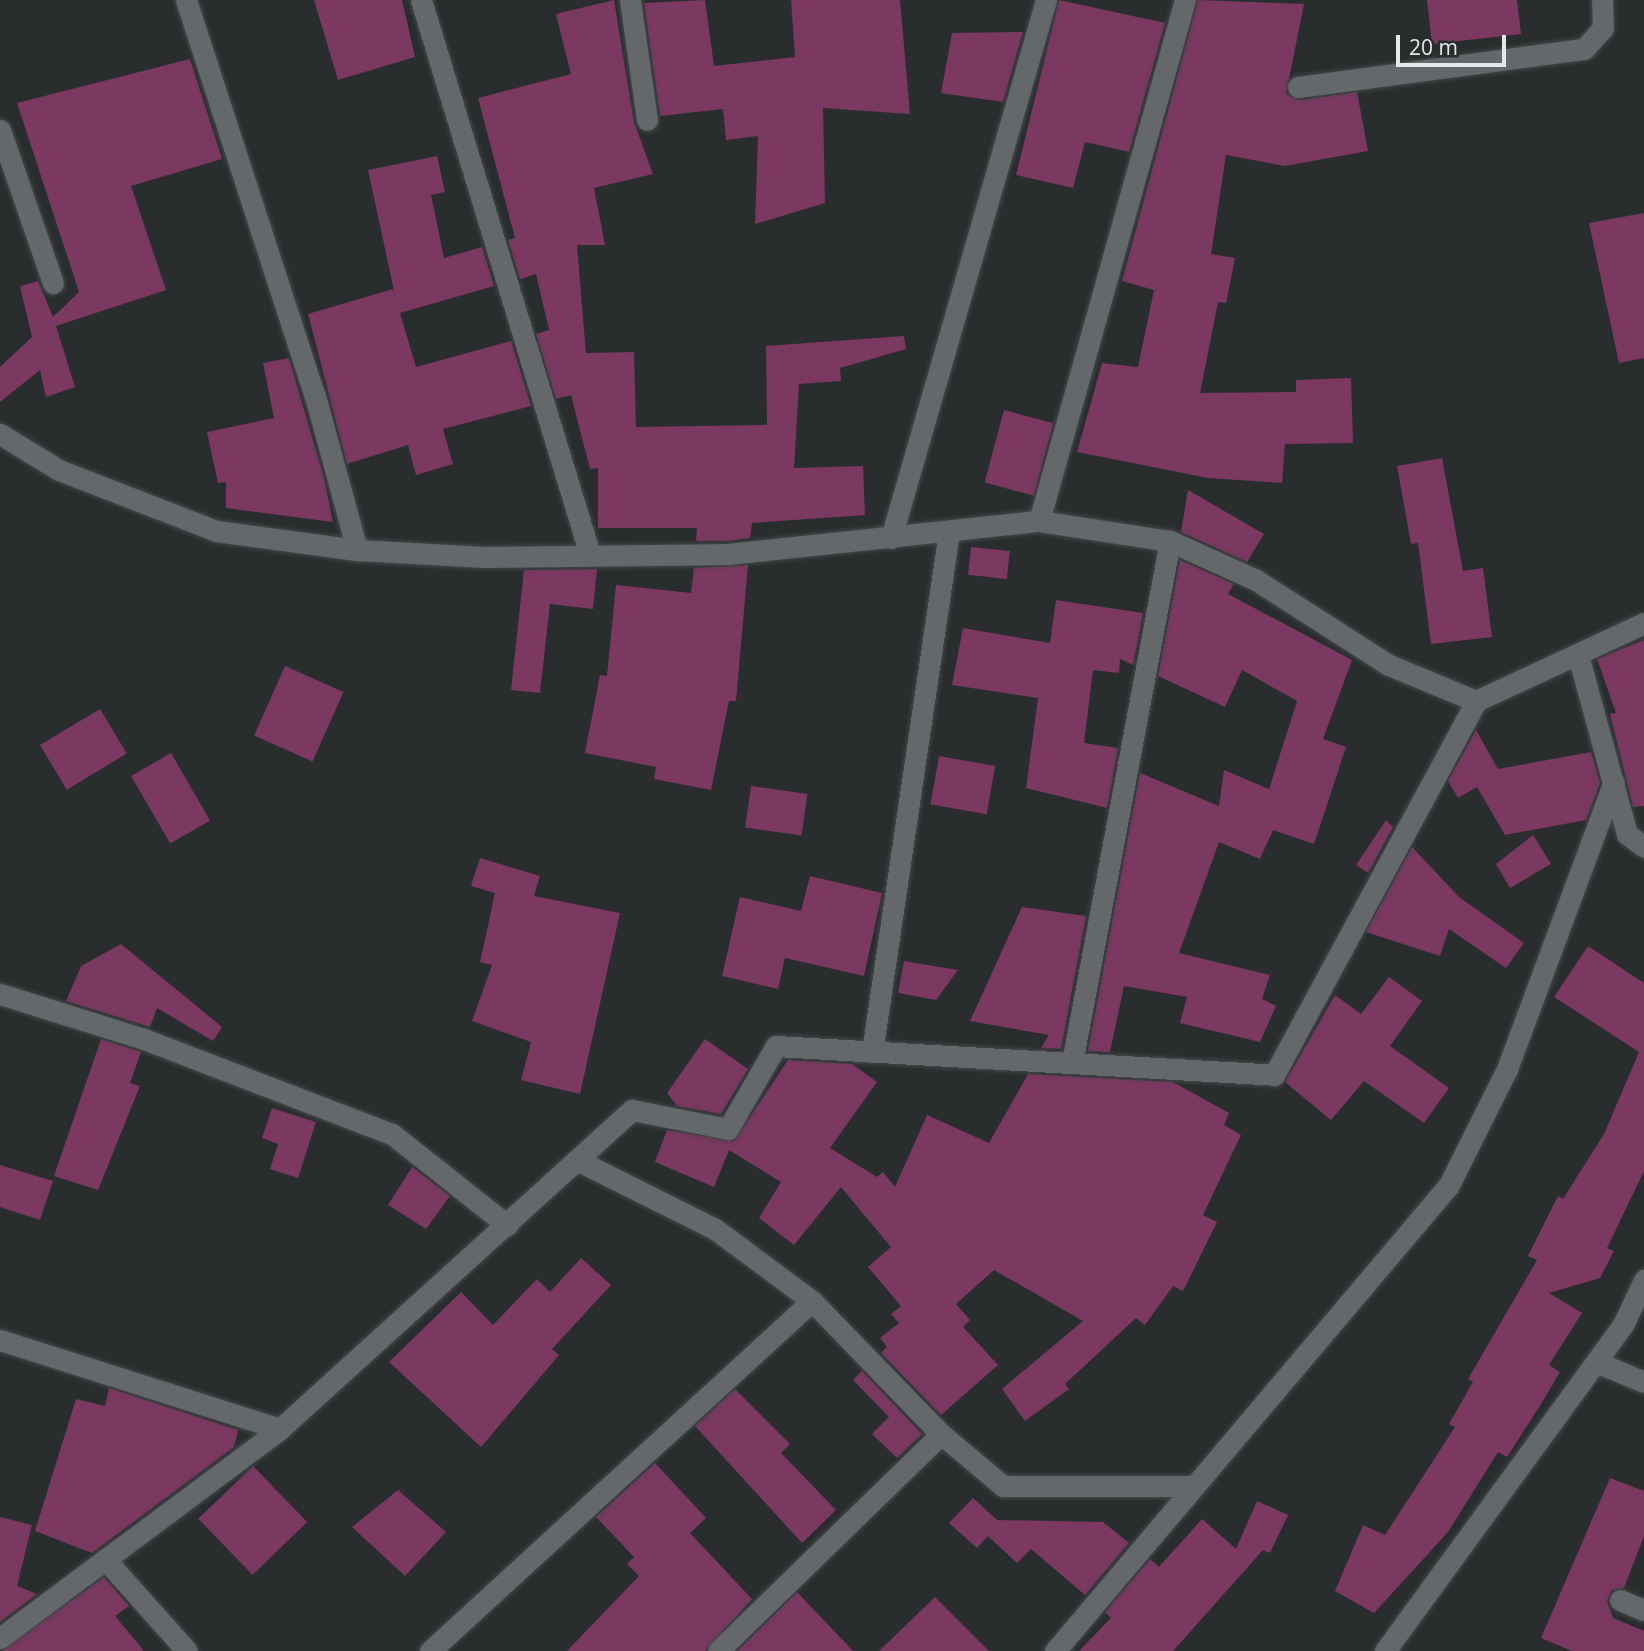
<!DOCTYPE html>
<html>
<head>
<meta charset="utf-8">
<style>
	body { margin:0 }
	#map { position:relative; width:1644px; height:1651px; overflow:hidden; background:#292d2e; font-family:"Open Sans",sans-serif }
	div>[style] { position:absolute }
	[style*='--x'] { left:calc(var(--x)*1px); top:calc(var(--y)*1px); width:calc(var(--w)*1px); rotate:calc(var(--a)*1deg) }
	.building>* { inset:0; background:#7b3861; transform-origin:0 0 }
	.roads { filter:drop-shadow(0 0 2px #454849) drop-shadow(0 0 2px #454849) }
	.service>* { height:21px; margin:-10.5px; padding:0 10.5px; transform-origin:10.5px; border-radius:10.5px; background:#64686a }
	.minor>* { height:21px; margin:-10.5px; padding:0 10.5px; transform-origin:10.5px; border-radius:10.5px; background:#64686a }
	span { translate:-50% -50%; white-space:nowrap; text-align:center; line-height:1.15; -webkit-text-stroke:5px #292d2e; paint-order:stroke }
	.scale { position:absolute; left:1396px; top:35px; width:110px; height:32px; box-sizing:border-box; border:4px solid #e5e8e9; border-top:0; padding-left:9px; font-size:21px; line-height:24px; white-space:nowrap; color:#e5e8e9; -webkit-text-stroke:5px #292d2e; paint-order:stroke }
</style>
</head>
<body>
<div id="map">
	<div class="building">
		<i style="clip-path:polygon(314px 0,402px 0,415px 57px,338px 80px)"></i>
		<i style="clip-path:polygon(614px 0,634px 122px,653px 174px,594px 188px,605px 245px,577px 245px,586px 353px,634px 352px,636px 427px,767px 425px,766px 346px,904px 336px,906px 349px,840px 368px,841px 381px,799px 384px,794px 468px,863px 466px,865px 515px,752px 523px,750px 538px,727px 541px,696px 541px,697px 528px,598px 528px,598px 468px,590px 469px,571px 395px,556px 399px,536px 334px,549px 330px,536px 274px,520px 279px,508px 240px,515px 238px,478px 98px,571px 74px,556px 14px)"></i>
		<i style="clip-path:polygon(705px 0,714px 66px,795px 57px,791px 0,900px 0,910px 114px,823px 108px,825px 203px,755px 224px,758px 136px,726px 140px,723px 109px,660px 116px,644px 3px)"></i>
		<i style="clip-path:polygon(1059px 0,1165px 23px,1129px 152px,1085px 142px,1073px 188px,1016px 175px)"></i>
		<i style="clip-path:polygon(1198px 0,1304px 4px,1286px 94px,1300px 100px,1357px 92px,1368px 151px,1285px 166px,1226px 155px,1211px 254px,1235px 258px,1226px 303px,1218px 302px,1200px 393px,1296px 392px,1296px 380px,1351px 378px,1353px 443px,1285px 444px,1282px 483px,1208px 478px,1077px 452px,1102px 363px,1138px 367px,1154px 290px,1122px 281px)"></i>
		<i style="clip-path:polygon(1427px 0,1517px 0,1521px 34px,1432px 44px)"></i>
		<i style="clip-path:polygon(1023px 32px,1003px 102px,941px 93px,952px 33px)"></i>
		<i style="clip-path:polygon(190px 59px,222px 159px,131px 186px,166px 290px,56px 326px,75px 387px,46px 397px,40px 370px,0 402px,0 367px,32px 337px,20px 286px,38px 281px,53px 317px,79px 292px,17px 103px)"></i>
		<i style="clip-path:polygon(437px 156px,445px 192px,431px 195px,444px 258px,482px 247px,494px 286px,400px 313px,416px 367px,511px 341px,531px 406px,443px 429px,453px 464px,416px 475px,408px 445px,347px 464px,308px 314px,393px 289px,396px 300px,368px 170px)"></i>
		<i style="clip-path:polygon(1644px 213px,1644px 358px,1619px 363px,1589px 223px)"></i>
		<i style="clip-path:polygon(289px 358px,324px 478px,333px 522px,226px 508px,226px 482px,218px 483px,207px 432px,274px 418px,263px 363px)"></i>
		<i style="left:1004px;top:410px;width:51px;height:75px;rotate:15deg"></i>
		<i style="clip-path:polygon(1442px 458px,1463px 571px,1483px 568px,1492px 637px,1431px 644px,1418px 543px,1411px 544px,1397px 466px)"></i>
		<i style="clip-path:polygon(1188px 490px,1264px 534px,1247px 562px,1181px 532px)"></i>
		<i style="left:971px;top:547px;width:39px;height:28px;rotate:6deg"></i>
		<i style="clip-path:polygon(1180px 560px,1234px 584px,1228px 594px,1352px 660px,1323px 739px,1346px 747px,1314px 844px,1273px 830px,1260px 859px,1219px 842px,1179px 953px,1270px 975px,1262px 999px,1276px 1006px,1260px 1042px,1180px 1023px,1187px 997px,1124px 986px,1110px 1052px,1088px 1051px,1140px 773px,1219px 806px,1224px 770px,1269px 789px,1297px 701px,1242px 670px,1225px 707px,1158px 676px)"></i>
		<i style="clip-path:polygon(748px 565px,736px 701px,729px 701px,711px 790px,654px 779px,656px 767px,585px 753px,600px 675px,607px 676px,616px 585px,691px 593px,694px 568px)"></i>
		<i style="clip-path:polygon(597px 569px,593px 609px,550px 604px,540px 693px,511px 690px,524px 570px)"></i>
		<i style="clip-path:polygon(1056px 600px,1143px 613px,1133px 665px,1120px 659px,1119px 673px,1093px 670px,1084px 743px,1118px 748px,1107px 808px,1026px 788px,1038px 698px,952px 685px,963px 628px,1050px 643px)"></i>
		<i style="clip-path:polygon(1644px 640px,1644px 806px,1633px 807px,1610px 714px,1616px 713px,1597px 659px)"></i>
		<i style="left:285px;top:666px;width:64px;height:76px;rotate:24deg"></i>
		<i style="left:100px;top:709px;width:52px;height:70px;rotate:59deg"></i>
		<i style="clip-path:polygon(1476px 730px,1498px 769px,1591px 752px,1600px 783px,1586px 820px,1505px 835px,1477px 787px,1458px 798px,1448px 781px)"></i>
		<i style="left:171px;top:753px;width:78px;height:46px;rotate:60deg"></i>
		<i style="left:939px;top:756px;width:57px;height:49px;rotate:10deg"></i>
		<i style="left:751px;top:786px;width:57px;height:42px;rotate:8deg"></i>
		<i style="clip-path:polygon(1386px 820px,1393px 827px,1368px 873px,1356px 865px)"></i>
		<i style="clip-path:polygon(1533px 835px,1551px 864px,1510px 888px,1496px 864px)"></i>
		<i style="clip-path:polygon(1412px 847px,1459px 897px,1524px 943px,1506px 968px,1449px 929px,1440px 956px,1366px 932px)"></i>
		<i style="clip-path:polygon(480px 858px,540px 876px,534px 896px,620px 913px,580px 1094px,521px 1080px,531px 1042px,472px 1021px,492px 965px,480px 962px,495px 893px,471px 886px)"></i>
		<i style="clip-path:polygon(810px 876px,882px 893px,864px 976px,785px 958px,778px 989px,722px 976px,740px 897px,801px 911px)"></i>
		<i style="clip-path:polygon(1022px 907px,1086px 916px,1061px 1049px,1041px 1048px,1049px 1035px,970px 1021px)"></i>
		<i style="clip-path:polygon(121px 944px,222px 1027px,213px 1041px,157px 1008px,150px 1027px,66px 1001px,81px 966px)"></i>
		<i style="clip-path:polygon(1588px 946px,1644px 983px,1644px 1171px,1607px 1248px,1614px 1251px,1600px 1278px,1549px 1293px,1582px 1313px,1549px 1365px,1560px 1372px,1541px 1404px,1507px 1457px,1498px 1452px,1448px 1532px,1374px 1613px,1335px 1591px,1363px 1525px,1385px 1535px,1455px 1427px,1449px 1424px,1473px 1382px,1468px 1379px,1537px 1260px,1528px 1256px,1558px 1196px,1563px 1199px,1604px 1134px,1639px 1052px,1554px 997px)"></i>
		<i style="clip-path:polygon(904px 961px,958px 970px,936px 1000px,898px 993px)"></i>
		<i style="clip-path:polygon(1389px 977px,1422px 1001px,1390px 1046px,1449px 1088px,1424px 1123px,1364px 1081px,1331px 1120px,1285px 1082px,1335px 995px,1361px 1014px)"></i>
		<i style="clip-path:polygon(101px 1039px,141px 1052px,130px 1083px,140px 1086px,98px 1190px,54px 1176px)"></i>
		<i style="clip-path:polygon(705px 1039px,748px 1069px,721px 1114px,677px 1106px,667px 1093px)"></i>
		<i style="clip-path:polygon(788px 1060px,852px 1064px,877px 1082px,830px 1148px,877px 1177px,883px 1172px,895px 1187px,927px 1115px,989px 1143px,1028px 1074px,1173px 1082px,1229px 1113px,1224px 1125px,1241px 1135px,1203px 1215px,1217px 1222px,1183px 1291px,1173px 1286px,1145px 1325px,1136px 1318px,1065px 1384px,1069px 1389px,1025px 1421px,1002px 1389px,1083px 1321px,994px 1270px,956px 1304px,970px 1320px,963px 1327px,998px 1365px,941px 1415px,881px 1353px,887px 1347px,880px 1338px,899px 1323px,891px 1314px,901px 1306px,868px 1267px,891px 1247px,841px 1187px,794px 1245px,759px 1218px,781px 1182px,729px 1150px,714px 1187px,655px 1162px,667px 1130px,734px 1141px)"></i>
		<i style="clip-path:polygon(272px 1108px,316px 1122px,298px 1178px,270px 1169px,278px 1144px,262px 1138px)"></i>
		<i style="clip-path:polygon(0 1165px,53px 1181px,40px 1220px,0 1207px)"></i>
		<i style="clip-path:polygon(412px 1167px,450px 1196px,426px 1229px,388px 1205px)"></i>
		<i style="clip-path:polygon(581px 1258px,611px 1285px,552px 1349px,559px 1355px,481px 1447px,389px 1362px,461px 1292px,493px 1325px,537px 1279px,550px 1292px)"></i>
		<i style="clip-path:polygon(862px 1371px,922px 1434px,897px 1458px,872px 1434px,889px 1417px,853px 1380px)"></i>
		<i style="clip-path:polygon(109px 1388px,238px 1430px,234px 1447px,92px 1553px,35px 1531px,76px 1399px,105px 1406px)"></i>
		<i style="clip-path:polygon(735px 1389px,790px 1444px,781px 1453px,836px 1510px,802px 1543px,695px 1426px)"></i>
		<i style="clip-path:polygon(655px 1463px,706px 1518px,690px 1533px,752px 1599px,705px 1651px,567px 1651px,639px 1576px,627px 1564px,634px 1557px,596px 1517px)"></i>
		<i style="left:253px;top:1466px;width:78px;height:76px;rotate:46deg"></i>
		<i style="clip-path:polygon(1610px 1478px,1644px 1491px,1644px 1536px,1624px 1588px,1612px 1590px,1607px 1601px,1613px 1618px,1644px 1631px,1644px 1651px,1572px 1651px,1541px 1638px)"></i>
		<i style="clip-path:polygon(398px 1490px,446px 1532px,405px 1576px,352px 1527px)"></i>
		<i style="clip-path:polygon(973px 1498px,997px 1520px,1103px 1522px,1129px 1543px,1085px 1595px,1031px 1549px,1017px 1563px,988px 1536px,977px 1548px,949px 1523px)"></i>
		<i style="clip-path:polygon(1257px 1501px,1288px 1515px,1270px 1553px,1263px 1550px,1173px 1651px,1079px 1651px,1111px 1618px,1105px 1612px,1150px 1559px,1159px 1567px,1202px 1519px,1236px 1549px)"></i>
		<i style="clip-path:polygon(0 1517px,32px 1525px,17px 1586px,37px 1594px,0 1622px)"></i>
		<i style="clip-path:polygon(104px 1577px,129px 1606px,115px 1616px,144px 1651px,1px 1651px)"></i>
		<i style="clip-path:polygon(797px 1592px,853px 1651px,737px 1651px)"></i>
		<i style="clip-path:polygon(935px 1597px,989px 1651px,879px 1651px)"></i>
	</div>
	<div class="roads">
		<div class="service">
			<i style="--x:0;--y:994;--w:151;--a:17.4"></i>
			<i style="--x:144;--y:1039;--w:266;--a:21"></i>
			<i style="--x:392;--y:1134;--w:147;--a:38.4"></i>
			<i style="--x:105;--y:1559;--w:123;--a:48.3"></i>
		</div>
		<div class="minor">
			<i style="--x:186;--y:0;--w:416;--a:72"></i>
			<i style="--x:315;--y:396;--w:160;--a:74.7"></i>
			<i style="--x:421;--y:0;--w:580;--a:73.06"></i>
			<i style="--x:630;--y:0;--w:121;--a:81.9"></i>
			<i style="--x:1298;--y:87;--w:289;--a:-7.6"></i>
			<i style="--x:1584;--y:49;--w:28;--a:-48"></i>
			<i style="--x:1603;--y:28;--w:28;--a:-92"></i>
			<i style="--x:0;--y:130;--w:162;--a:70.9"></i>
			<i style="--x:0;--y:434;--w:69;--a:31.4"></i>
			<i style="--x:59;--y:470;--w:168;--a:21.2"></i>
			<i style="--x:216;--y:531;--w:142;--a:7.7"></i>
			<i style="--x:357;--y:550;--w:128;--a:3.1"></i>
			<i style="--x:485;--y:557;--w:243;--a:-0.7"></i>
			<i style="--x:728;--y:554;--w:313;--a:-6.1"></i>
			<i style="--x:1039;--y:521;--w:133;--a:8.7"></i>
			<i style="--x:1170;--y:541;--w:94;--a:24.4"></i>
			<i style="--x:1256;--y:580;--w:158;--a:32.6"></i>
			<i style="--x:1389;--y:665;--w:94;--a:22.5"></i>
			<i style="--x:1476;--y:701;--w:185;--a:-24.9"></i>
			<i style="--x:1039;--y:521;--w:541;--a:-74.35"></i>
			<i style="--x:891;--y:538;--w:560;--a:-73.93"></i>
			<i style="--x:1578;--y:655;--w:186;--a:74.7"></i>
			<i style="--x:1627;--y:834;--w:21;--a:37"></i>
			<i style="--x:872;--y:1052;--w:526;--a:-81.58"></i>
			<i style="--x:1072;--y:1063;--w:531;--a:-79.37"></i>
			<i style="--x:577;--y:1160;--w:154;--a:26.6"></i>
			<i style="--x:715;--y:1229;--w:121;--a:36.6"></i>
			<i style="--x:812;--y:1301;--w:185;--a:45.9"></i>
			<i style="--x:941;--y:1434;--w:81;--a:40"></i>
			<i style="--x:1003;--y:1486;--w:188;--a:0"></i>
			<i style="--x:0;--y:1340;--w:294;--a:17.6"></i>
			<i style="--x:1596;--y:1362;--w:52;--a:22.6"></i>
			<i style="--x:1620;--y:1600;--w:26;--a:23"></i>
			<i style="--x:0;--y:1638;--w:349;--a:-36.7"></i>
			<i style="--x:280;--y:1429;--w:475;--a:-42.2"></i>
			<i style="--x:632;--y:1110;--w:98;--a:11.2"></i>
			<i style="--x:728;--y:1129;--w:96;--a:-60"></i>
			<i style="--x:776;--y:1046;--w:499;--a:3.3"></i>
			<i style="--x:1274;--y:1075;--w:425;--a:-61.6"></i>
			<i style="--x:430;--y:1651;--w:518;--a:-42.5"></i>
			<i style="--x:718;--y:1651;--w:311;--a:-44.2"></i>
			<i style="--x:1055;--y:1651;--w:610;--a:-49.79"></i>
			<i style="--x:1449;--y:1185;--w:130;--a:-63.4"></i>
			<i style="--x:1507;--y:1069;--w:306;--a:-69.6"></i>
			<i style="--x:1385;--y:1651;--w:404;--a:-53.9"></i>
			<i style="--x:1623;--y:1325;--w:50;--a:-65"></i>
		</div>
	</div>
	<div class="scale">20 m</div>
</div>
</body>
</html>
